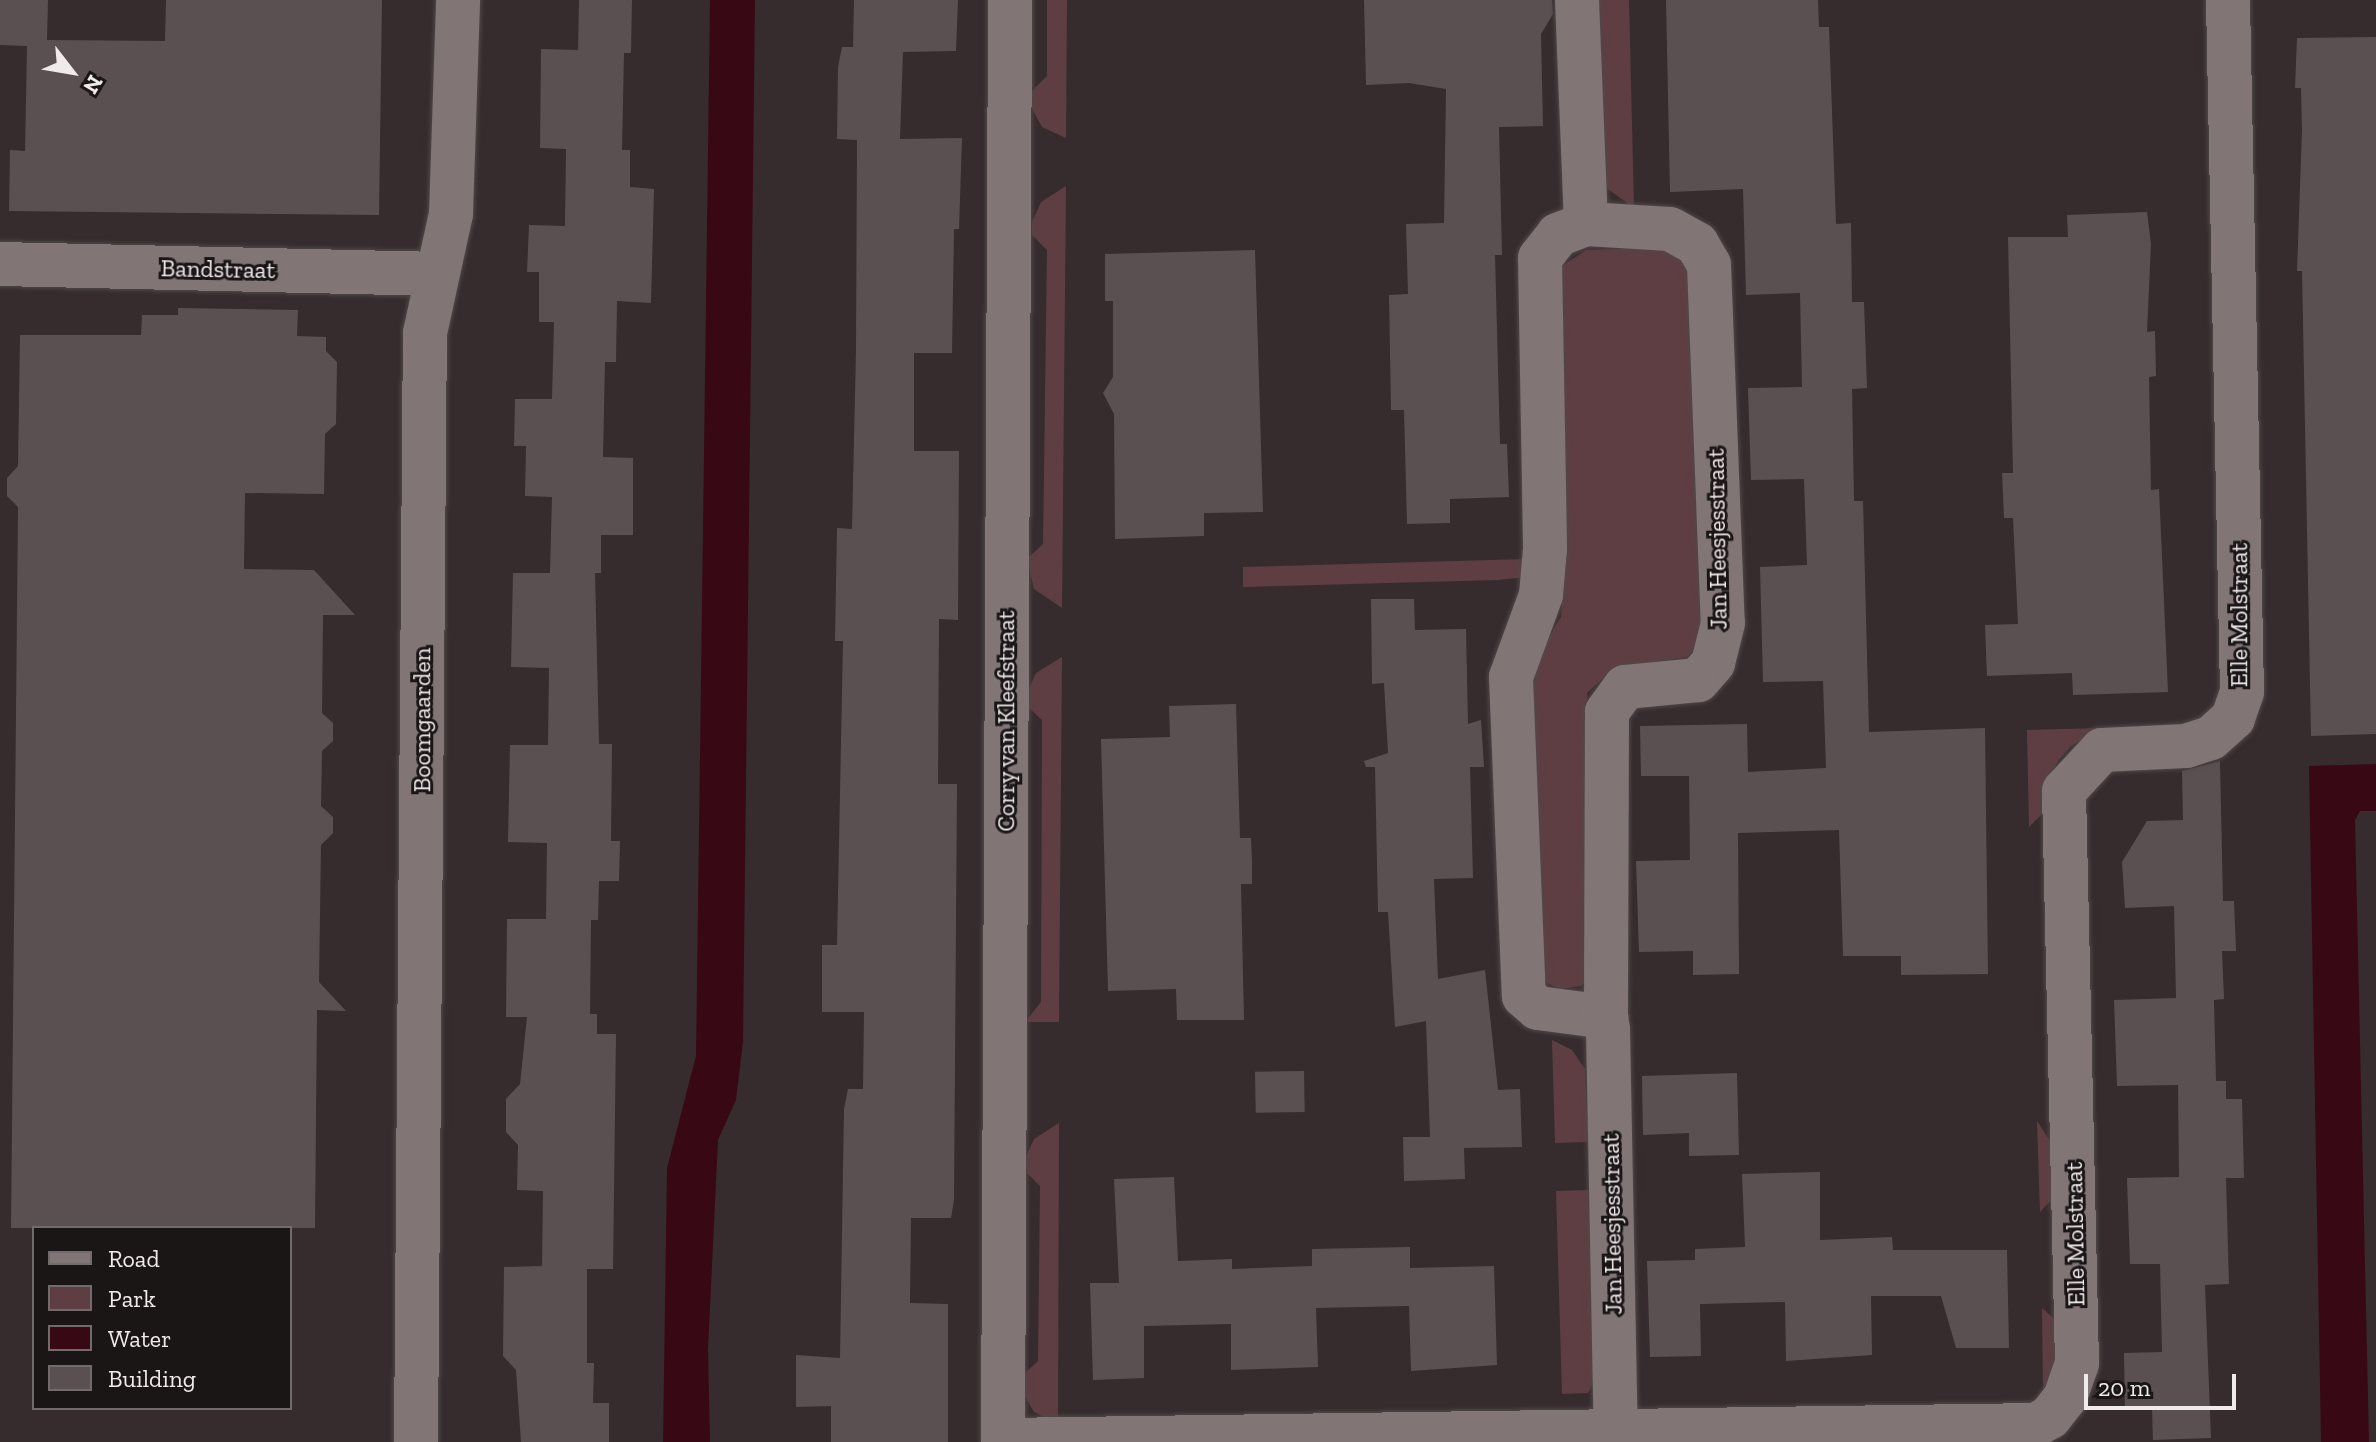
<!DOCTYPE html>
<html>
<head>
<meta charset="utf-8">
<style>
	body { margin:0 }
	#map { position:relative; width:2376px; height:1442px; overflow:hidden; background:#362c2d; font-family:"Zilla Slab",serif }
	div>[style] { position:absolute }
	[style*='--x'] { left:calc(var(--x)*1px); top:calc(var(--y)*1px); width:calc(var(--w)*1px); rotate:calc(var(--a)*1deg) }
	.green>* { inset:0; background:#5f3e43 }
	.water>* { inset:0; background:#390815 }
	.building>* { inset:0; background:#5b5051; transform-origin:0 0 }
	.roads { filter:drop-shadow(0 0 2px #514749) drop-shadow(0 0 2px #514749) }
	.minor>* { height:44px; margin:-22px; padding:0 22px; transform-origin:22px; border-radius:22px; background:#817576 }
	span { translate:-50% -50%; white-space:nowrap; text-align:center; line-height:1.15; -webkit-text-stroke:6px #1b1616; paint-order:stroke }
	.street-label { font-size:24px; color:#f1eaeb }
	.legend { position:absolute; left:32px; top:1226px; width:260px; height:184px; box-sizing:border-box; background:#1b1616; border:2px solid #716b6b; margin:0; padding:10px 14px; list-style:none; font-size:24px; color:#f1eaeb }
	.legend li { display:flex; align-items:center; gap:16px; height:40px }
	.legend b { width:40px; border:2px solid #716b6b }
	.north { position:absolute; left:32px; top:32px; width:80px; height:80px; -webkit-text-stroke:6px #1b1616; paint-order:stroke; rotate:121deg; font-size:22px; font-weight:700; line-height:32px; text-align:center; color:#f1eaeb }
	.north::after { content:''; display:block; margin:auto; width:28px; height:36px; background:#f1eaeb; clip-path:polygon(50% 0,100% 100%,50% 72%,0 100%) }
	.scale { position:absolute; left:2084px; top:1374px; width:152px; height:36px; box-sizing:border-box; border:4px solid #f1eaeb; border-top:0; padding-left:10px; font-size:24px; line-height:28px; white-space:nowrap; color:#f1eaeb; -webkit-text-stroke:6px #1b1616; paint-order:stroke }
</style>
</head>
<body>
<div id="map">
	<div class="green">
		<i style="clip-path:polygon(1047px 0,1067px 0,1066px 138px,1042px 127px,1031px 107px,1031px 92px,1047px 76px)"></i>
		<i style="clip-path:polygon(1594px 0,1629px 0,1634px 208px,1605px 187px)"></i>
		<i style="clip-path:polygon(1066px 186px,1062px 608px,1034px 589px,1027px 559px,1043px 544px,1047px 250px,1032px 235px,1032px 222px,1041px 202px)"></i>
		<i style="clip-path:polygon(1659px 248px,1686px 263px,1693px 276px,1706px 620px,1697px 647px,1687px 657px,1614px 668px,1587px 693px,1590px 975px,1581px 986px,1560px 989px,1547px 983px,1541px 971px,1533px 664px,1561px 617px,1562px 604px,1553px 290px,1561px 267px,1586px 250px)"></i>
		<i style="clip-path:polygon(1528px 559px,1526px 577px,1498px 580px,1243px 587px,1243px 567px)"></i>
		<i style="clip-path:polygon(1062px 657px,1059px 1022px,1025px 1022px,1041px 1002px,1042px 720px,1027px 706px,1027px 693px,1036px 673px)"></i>
		<i style="clip-path:polygon(2104px 728px,2071px 746px,2058px 761px,2048px 781px,2045px 811px,2029px 827px,2027px 730px)"></i>
		<i style="clip-path:polygon(1552px 1040px,1572px 1050px,1585px 1069px,1589px 1142px,1555px 1143px)"></i>
		<i style="clip-path:polygon(2037px 1121px,2052px 1144px,2055px 1196px,2040px 1212px)"></i>
		<i style="clip-path:polygon(1059px 1123px,1058px 1423px,1034px 1412px,1022px 1391px,1022px 1376px,1038px 1361px,1040px 1186px,1025px 1171px,1025px 1159px,1034px 1139px)"></i>
		<i style="clip-path:polygon(1590px 1190px,1594px 1381px,1588px 1393px,1562px 1394px,1556px 1191px)"></i>
		<i style="clip-path:polygon(2042px 1308px,2058px 1322px,2059px 1357px,2043px 1390px)"></i>
	</div>
	<div class="water">
		<i style="clip-path:polygon(710px 0,755px 0,743px 1042px,736px 1100px,718px 1140px,708px 1349px,710px 1442px,663px 1442px,667px 1168px,696px 1056px)"></i>
		<i style="clip-path:polygon(2376px 764px,2376px 811px,2360px 811px,2355px 820px,2369px 1442px,2321px 1442px,2309px 766px)"></i>
	</div>
	<div class="building">
		<i style="clip-path:polygon(0 0,48px 0,47px 40px,165px 41px,166px 0,382px 0,379px 215px,9px 211px,10px 150px,25px 151px,27px 46px,0 45px)"></i>
		<i style="clip-path:polygon(579px 0,632px 0,631px 53px,624px 53px,622px 150px,630px 150px,630px 187px,654px 189px,651px 303px,617px 301px,616px 362px,605px 362px,603px 457px,633px 458px,633px 535px,601px 535px,601px 573px,595px 573px,599px 744px,612px 744px,611px 841px,620px 841px,619px 881px,599px 881px,598px 920px,591px 920px,590px 1014px,597px 1014px,597px 1034px,616px 1034px,613px 1269px,587px 1269px,587px 1363px,594px 1363px,593px 1403px,609px 1403px,609px 1442px,521px 1442px,516px 1370px,503px 1356px,504px 1267px,542px 1266px,543px 1191px,517px 1190px,518px 1145px,506px 1132px,506px 1099px,520px 1084px,527px 1017px,506px 1017px,507px 919px,546px 919px,547px 843px,508px 842px,510px 745px,548px 745px,549px 668px,511px 667px,513px 573px,550px 573px,552px 497px,525px 496px,526px 446px,514px 446px,515px 399px,552px 399px,554px 322px,539px 322px,539px 272px,527px 272px,529px 225px,565px 226px,566px 149px,540px 148px,541px 49px,578px 50px)"></i>
		<i style="clip-path:polygon(854px 0,958px 0,956px 51px,903px 52px,900px 139px,962px 138px,959px 229px,954px 229px,952px 353px,914px 353px,914px 451px,959px 451px,958px 620px,939px 619px,938px 784px,957px 784px,954px 1200px,951px 1218px,911px 1218px,910px 1303px,948px 1304px,948px 1442px,831px 1442px,831px 1406px,796px 1407px,796px 1355px,840px 1358px,844px 1109px,848px 1089px,863px 1089px,864px 1012px,822px 1012px,822px 945px,837px 945px,843px 641px,835px 641px,837px 528px,852px 529px,856px 350px,857px 140px,837px 139px,838px 67px,842px 47px,853px 47px)"></i>
		<i style="clip-path:polygon(1364px 0,1552px 0,1553px 14px,1541px 34px,1543px 126px,1499px 127px,1502px 255px,1495px 255px,1500px 444px,1507px 444px,1509px 497px,1450px 499px,1450px 523px,1407px 524px,1404px 410px,1391px 410px,1389px 295px,1408px 294px,1406px 224px,1444px 223px,1446px 89px,1409px 83px,1366px 85px)"></i>
		<i style="clip-path:polygon(1666px 0,1818px 0,1819px 27px,1829px 27px,1836px 224px,1851px 223px,1852px 302px,1864px 302px,1867px 388px,1852px 389px,1854px 501px,1863px 501px,1869px 732px,1985px 728px,1988px 974px,1901px 975px,1901px 956px,1843px 956px,1839px 830px,1738px 833px,1739px 974px,1693px 975px,1693px 951px,1639px 952px,1636px 861px,1690px 860px,1689px 776px,1641px 776px,1640px 726px,1747px 724px,1748px 772px,1826px 768px,1823px 681px,1763px 682px,1760px 567px,1807px 565px,1804px 479px,1751px 480px,1748px 388px,1802px 387px,1800px 293px,1746px 295px,1743px 189px,1670px 192px)"></i>
		<i style="clip-path:polygon(2376px 37px,2376px 734px,2311px 736px,2302px 271px,2297px 271px,2302px 130px,2301px 88px,2295px 88px,2297px 38px)"></i>
		<i style="clip-path:polygon(2147px 212px,2151px 244px,2147px 332px,2155px 331px,2156px 376px,2149px 377px,2151px 490px,2159px 489px,2168px 692px,2073px 695px,2072px 673px,1987px 676px,1985px 625px,2018px 624px,2013px 518px,2004px 518px,2002px 473px,2013px 473px,2008px 237px,2068px 237px,2067px 215px)"></i>
		<i style="clip-path:polygon(1255px 250px,1263px 512px,1204px 513px,1204px 536px,1115px 539px,1114px 414px,1103px 393px,1113px 377px,1113px 301px,1105px 301px,1105px 254px)"></i>
		<i style="clip-path:polygon(178px 308px,298px 310px,297px 336px,326px 337px,326px 351px,337px 362px,336px 424px,325px 434px,324px 494px,245px 493px,244px 569px,314px 570px,355px 615px,323px 615px,322px 713px,333px 723px,333px 741px,322px 751px,321px 806px,333px 817px,333px 833px,321px 845px,319px 982px,346px 1011px,317px 1010px,315px 1228px,11px 1228px,18px 507px,7px 496px,7px 478px,18px 466px,20px 335px,141px 335px,142px 315px,178px 315px)"></i>
		<i style="clip-path:polygon(1371px 599px,1414px 599px,1415px 630px,1466px 629px,1468px 724px,1481px 720px,1484px 767px,1470px 767px,1473px 878px,1434px 879px,1438px 979px,1485px 970px,1498px 1090px,1520px 1089px,1522px 1147px,1464px 1148px,1465px 1179px,1404px 1181px,1403px 1137px,1430px 1137px,1426px 1021px,1395px 1027px,1388px 912px,1378px 912px,1375px 767px,1366px 767px,1364px 761px,1388px 753px,1384px 683px,1372px 684px)"></i>
		<i style="clip-path:polygon(1236px 704px,1240px 838px,1251px 838px,1252px 861px,1252px 884px,1241px 884px,1244px 1020px,1177px 1020px,1176px 989px,1108px 991px,1101px 739px,1170px 737px,1169px 706px)"></i>
		<i style="clip-path:polygon(2220px 761px,2223px 901px,2234px 901px,2236px 951px,2222px 951px,2224px 999px,2214px 1000px,2216px 1081px,2226px 1081px,2226px 1099px,2242px 1099px,2244px 1178px,2226px 1178px,2229px 1284px,2205px 1285px,2211px 1438px,2153px 1440px,2152px 1409px,2125px 1410px,2124px 1353px,2162px 1352px,2160px 1264px,2130px 1264px,2127px 1178px,2179px 1177px,2178px 1085px,2117px 1086px,2114px 1000px,2176px 998px,2174px 906px,2125px 908px,2122px 862px,2147px 821px,2183px 820px,2182px 771px)"></i>
		<i style="left:1304px;top:1071px;width:41px;height:49px;rotate:89deg"></i>
		<i style="clip-path:polygon(1737px 1073px,1739px 1155px,1689px 1156px,1689px 1133px,1643px 1135px,1642px 1076px)"></i>
		<i style="clip-path:polygon(1820px 1172px,1820px 1240px,1892px 1237px,1893px 1250px,2007px 1250px,2009px 1348px,1956px 1348px,1941px 1296px,1871px 1296px,1872px 1355px,1786px 1361px,1785px 1302px,1700px 1304px,1701px 1356px,1650px 1357px,1647px 1261px,1695px 1260px,1695px 1249px,1745px 1247px,1742px 1174px)"></i>
		<i style="clip-path:polygon(1174px 1177px,1178px 1261px,1232px 1259px,1232px 1269px,1312px 1266px,1312px 1249px,1410px 1247px,1410px 1268px,1494px 1266px,1497px 1365px,1411px 1371px,1409px 1306px,1316px 1308px,1318px 1367px,1231px 1370px,1231px 1324px,1144px 1326px,1144px 1378px,1093px 1380px,1090px 1283px,1119px 1283px,1114px 1179px)"></i>
	</div>
	<div class="roads">
		<div class="minor">
			<i style="--x:1577;--y:0;--w:224;--a:87.7"></i>
			<i style="--x:1586;--y:224;--w:30;--a:159"></i>
			<i style="--x:1558;--y:235;--w:29;--a:128"></i>
			<i style="--x:1540;--y:258;--w:291;--a:89"></i>
			<i style="--x:1545;--y:549;--w:46;--a:95"></i>
			<i style="--x:1541;--y:595;--w:87;--a:110.1"></i>
			<i style="--x:1511;--y:677;--w:319;--a:87.7"></i>
			<i style="--x:1524;--y:996;--w:18;--a:41"></i>
			<i style="--x:1538;--y:1008;--w:69;--a:7.5"></i>
			<i style="--x:1606;--y:1017;--w:13;--a:81"></i>
			<i style="--x:1608;--y:1030;--w:402;--a:88.9"></i>
			<i style="--x:1586;--y:224;--w:84;--a:3.4"></i>
			<i style="--x:1670;--y:229;--w:31;--a:29"></i>
			<i style="--x:1697;--y:244;--w:24;--a:60"></i>
			<i style="--x:1709;--y:265;--w:358;--a:87.8"></i>
			<i style="--x:1723;--y:623;--w:41;--a:104"></i>
			<i style="--x:1713;--y:663;--w:23;--a:131"></i>
			<i style="--x:1698;--y:680;--w:73;--a:174.5"></i>
			<i style="--x:1625;--y:687;--w:31;--a:126"></i>
			<i style="--x:1607;--y:712;--w:305;--a:90.2"></i>
			<i style="--x:0;--y:264;--w:437;--a:1.3"></i>
			<i style="--x:1003;--y:1440;--w:1033;--a:-0.83"></i>
			<i style="--x:2036;--y:1425;--w:16;--a:-30"></i>
			<i style="--x:2050;--y:1417;--w:24;--a:-52"></i>
			<i style="--x:2065;--y:1398;--w:36;--a:-71"></i>
			<i style="--x:2077;--y:1364;--w:573;--a:-91.3"></i>
			<i style="--x:2064;--y:791;--w:56;--a:-47.2"></i>
			<i style="--x:2102;--y:750;--w:84;--a:-2.7"></i>
			<i style="--x:2186;--y:746;--w:26;--a:-18"></i>
			<i style="--x:2211;--y:738;--w:30;--a:-42"></i>
			<i style="--x:2233;--y:718;--w:28;--a:-71"></i>
			<i style="--x:2242;--y:692;--w:692;--a:-91.16"></i>
			<i style="--x:416;--y:1442;--w:1109;--a:-89.54"></i>
			<i style="--x:425;--y:333;--w:122;--a:-77.7"></i>
			<i style="--x:451;--y:214;--w:214;--a:-88.1"></i>
			<i style="--x:1003;--y:1442;--w:1442;--a:-89.72"></i>
		</div>
	</div>
	<div class="street-label">
		<span style="left:218px;top:269px;rotate:1deg">Bandstraat</span>
		<span style="left:1717px;top:539px;rotate:-91deg">Jan Heesjesstraat</span>
		<span style="left:2239px;top:615px;rotate:-90deg">Elle Molstraat</span>
		<span style="left:422px;top:720px;rotate:-90deg">Boomgaarden</span>
		<span style="left:1006px;top:721px;rotate:-90deg">Corry van Kleefstraat</span>
		<span style="left:1612px;top:1224px;rotate:-91deg">Jan Heesjesstraat</span>
		<span style="left:2075px;top:1234px;rotate:-91deg">Elle Molstraat</span>
	</div>
	<ul class="legend">
	<li><b style="height:10px;background:#817576"></b>Road</li>
	<li><b style="height:22px;background:#5f3e43"></b>Park</li>
	<li><b style="height:22px;background:#390815"></b>Water</li>
	<li><b style="height:22px;background:#5b5051"></b>Building</li>
	</ul>
	<div class="north">N</div>
	<div class="scale">20 m</div>
</div>
</body>
</html>
